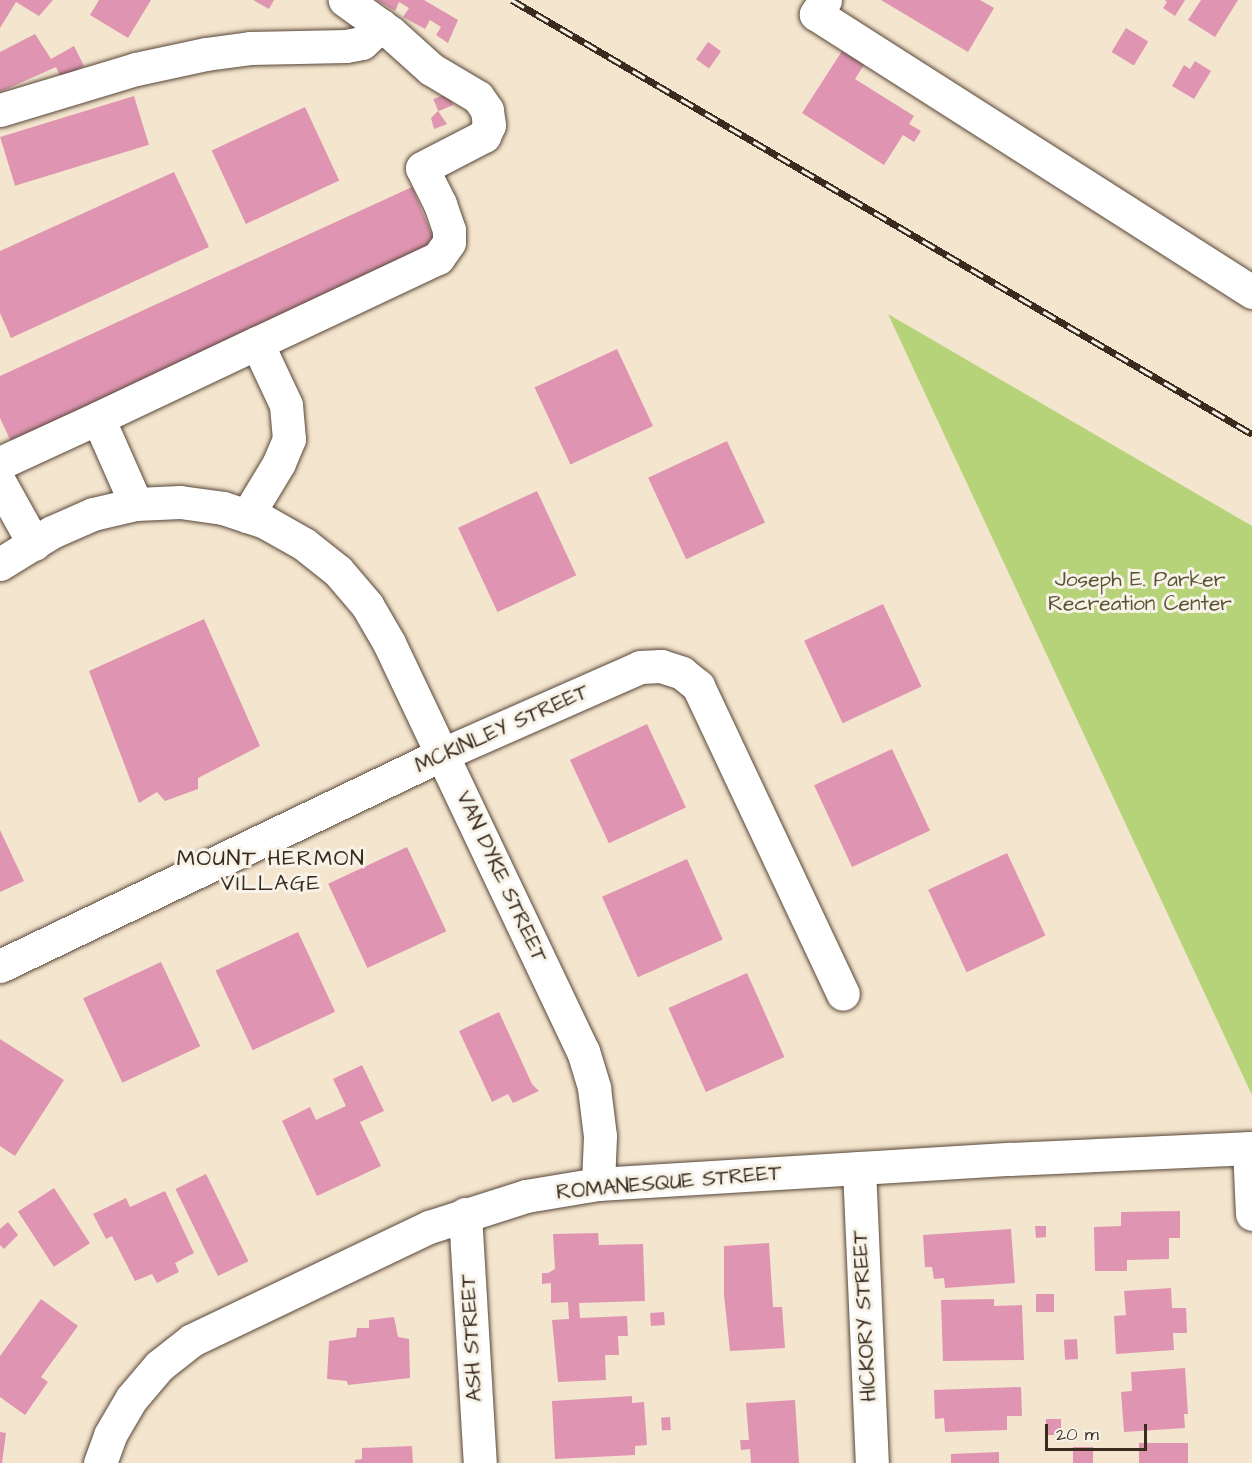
<!DOCTYPE html>
<html>
<head>
<meta charset="utf-8">
<style>
	body { margin:0 }
	#map { position:relative; width:1252px; height:1463px; overflow:hidden; background:#f4e5ce; font-family:"Architects Daughter",sans-serif }
	div>[style] { position:absolute }
	[style*='--x'] { left:calc(var(--x)*1px); top:calc(var(--y)*1px); width:calc(var(--w)*1px); rotate:calc(var(--a)*1deg) }
	.green>* { inset:0; background:#b7d379 }
	.building>* { inset:0; background:#df95b2; transform-origin:0 0 }
	.roads { filter:drop-shadow(0 0 2px #574638) drop-shadow(0 0 2px #574638) }
	.minor>* { height:33px; margin:-16.5px; padding:0 16.5px; transform-origin:16.5px; border-radius:16.5px; background:#fff }
	.rail>* { height:7px; margin-top:-3.5px; transform-origin:0; background:repeating-linear-gradient(90deg,#f7f3e8 0 14px,#3b2a1e 0 28px); box-sizing:border-box; border-block:2px solid #3b2a1e }
	span { translate:-50% -50%; white-space:nowrap; text-align:center; line-height:1.15; -webkit-text-stroke:6px #f7f3e8; paint-order:stroke }
	.park-label { font-size:21px; color:#5a5435 }
	.street-label { font-size:21px; color:#3b2a1e }
	.neighbourhood-label { font-size:22px; color:#3b2a1e; letter-spacing:1.5px }
	.scale { position:absolute; left:1045px; top:1424px; width:102px; height:27px; box-sizing:border-box; border:3px solid #3b2a1e; border-top:0; padding-left:8px; font-size:18px; line-height:21px; white-space:nowrap; color:#3b2a1e; -webkit-text-stroke:4px #f7f3e8; paint-order:stroke }
</style>
</head>
<body>
<div id="map">
	<div class="green">
		<i style="clip-path:polygon(888px 314px,1252px 526px,1252px 1095px)"></i>
	</div>
	<div class="building">
		<i style="clip-path:polygon(0 0,53px 0,39px 16px,16px 2px,0 28px)"></i>
		<i style="clip-path:polygon(99px 0,151px 0,128px 38px,90px 15px)"></i>
		<i style="clip-path:polygon(253px 0,274px 0,269px 9px)"></i>
		<i style="clip-path:polygon(376px 0,424px 0,458px 20px,448px 43px,436px 35px,441px 27px,430px 20px,425px 29px,403px 17px,409px 8px,399px 2px,395px 11px)"></i>
		<i style="clip-path:polygon(881px 0,980px 0,994px 8px,968px 52px)"></i>
		<i style="clip-path:polygon(1165px 0,1185px 0,1175px 16px,1163px 8px,1167px 2px)"></i>
		<i style="clip-path:polygon(1201px 0,1238px 0,1215px 37px,1188px 20px)"></i>
		<i style="left:1126px;top:28px;width:26px;height:28px;rotate:31deg"></i>
		<i style="clip-path:polygon(35px 34px,51px 59px,74px 46px,84px 66px,61px 78px,56px 67px,0 92px,0 52px)"></i>
		<i style="left:708px;top:42px;width:16px;height:21px;rotate:35deg"></i>
		<i style="clip-path:polygon(842px 51px,864px 65px,855px 79px,914px 116px,909px 124px,921px 131px,914px 142px,903px 135px,884px 165px,802px 113px)"></i>
		<i style="clip-path:polygon(1195px 61px,1211px 71px,1194px 99px,1172px 86px,1184px 65px,1190px 69px)"></i>
		<i style="left:448px;top:93px;width:13px;height:16px;rotate:67deg"></i>
		<i style="left:134px;top:96px;width:51px;height:140px;rotate:73deg"></i>
		<i style="left:305px;top:107px;width:81px;height:103px;rotate:65deg"></i>
		<i style="clip-path:polygon(438px 111px,447px 124px,434px 129px,431px 118px)"></i>
		<i style="clip-path:polygon(174px 172px,209px 247px,11px 338px,0 313px,0 251px)"></i>
		<i style="clip-path:polygon(412px 187px,437px 247px,12px 444px,0 418px,0 376px)"></i>
		<i style="left:617px;top:349px;width:85px;height:91px;rotate:65deg"></i>
		<i style="left:727px;top:441px;width:90px;height:87px;rotate:65deg"></i>
		<i style="left:537px;top:491px;width:93px;height:87px;rotate:65deg"></i>
		<i style="left:883px;top:604px;width:91px;height:87px;rotate:65deg"></i>
		<i style="clip-path:polygon(204px 619px,260px 746px,198px 778px,198px 789px,165px 801px,157px 792px,139px 803px,89px 671px)"></i>
		<i style="left:647px;top:724px;width:92px;height:85px;rotate:65deg"></i>
		<i style="left:892px;top:749px;width:90px;height:86px;rotate:65deg"></i>
		<i style="clip-path:polygon(0 830px,24px 881px,0 892px)"></i>
		<i style="left:407px;top:847px;width:93px;height:87px;rotate:65deg"></i>
		<i style="left:1007px;top:853px;width:91px;height:87px;rotate:65deg"></i>
		<i style="left:687px;top:859px;width:88px;height:93px;rotate:66deg"></i>
		<i style="left:298px;top:932px;width:88px;height:91px;rotate:65deg"></i>
		<i style="left:161px;top:962px;width:93px;height:86px;rotate:65deg"></i>
		<i style="left:747px;top:973px;width:92px;height:86px;rotate:66deg"></i>
		<i style="clip-path:polygon(499px 1012px,532px 1084px,539px 1091px,513px 1103px,508px 1094px,492px 1102px,459px 1031px)"></i>
		<i style="clip-path:polygon(0 1039px,64px 1080px,15px 1156px,0 1146px)"></i>
		<i style="clip-path:polygon(362px 1065px,384px 1111px,360px 1122px,381px 1166px,317px 1196px,282px 1121px,310px 1107px,316px 1120px,346px 1106px,333px 1079px)"></i>
		<i style="left:206px;top:1174px;width:97px;height:34px;rotate:64deg"></i>
		<i style="left:54px;top:1188px;width:66px;height:43px;rotate:57deg"></i>
		<i style="clip-path:polygon(165px 1191px,194px 1253px,175px 1263px,179px 1272px,157px 1283px,152px 1274px,135px 1281px,112px 1236px,106px 1239px,93px 1214px,126px 1198px,130px 1207px)"></i>
		<i style="clip-path:polygon(1180px 1211px,1180px 1238px,1169px 1238px,1169px 1259px,1127px 1260px,1127px 1271px,1095px 1271px,1094px 1227px,1121px 1226px,1121px 1212px)"></i>
		<i style="clip-path:polygon(8px 1222px,18px 1235px,4px 1249px,0 1245px,0 1229px)"></i>
		<i style="clip-path:polygon(1035px 1226px,1046px 1226px,1046px 1237px,1036px 1238px)"></i>
		<i style="clip-path:polygon(1011px 1229px,1015px 1283px,945px 1288px,944px 1278px,934px 1279px,932px 1267px,925px 1267px,923px 1235px)"></i>
		<i style="clip-path:polygon(598px 1233px,599px 1245px,643px 1244px,645px 1301px,579px 1303px,580px 1318px,627px 1316px,628px 1336px,618px 1336px,619px 1355px,605px 1355px,606px 1380px,558px 1382px,552px 1320px,569px 1319px,568px 1302px,551px 1303px,551px 1283px,542px 1284px,542px 1273px,548px 1273px,555px 1269px,553px 1234px)"></i>
		<i style="clip-path:polygon(769px 1243px,773px 1307px,782px 1307px,785px 1348px,730px 1351px,724px 1295px,724px 1246px)"></i>
		<i style="clip-path:polygon(1171px 1288px,1172px 1308px,1186px 1308px,1187px 1333px,1173px 1333px,1174px 1350px,1116px 1354px,1114px 1316px,1126px 1315px,1124px 1291px)"></i>
		<i style="left:1036px;top:1294px;width:18px;height:18px"></i>
		<i style="clip-path:polygon(41px 1299px,78px 1326px,41px 1377px,48px 1382px,25px 1415px,0 1397px,0 1356px)"></i>
		<i style="clip-path:polygon(994px 1299px,994px 1306px,1022px 1305px,1024px 1360px,943px 1361px,941px 1300px)"></i>
		<i style="left:664px;top:1312px;width:13px;height:14px;rotate:86deg"></i>
		<i style="clip-path:polygon(394px 1317px,398px 1337px,409px 1339px,410px 1378px,348px 1385px,347px 1381px,327px 1379px,329px 1341px,356px 1337px,357px 1328px,369px 1328px,369px 1320px)"></i>
		<i style="left:1077px;top:1339px;width:20px;height:13px;rotate:87deg"></i>
		<i style="clip-path:polygon(1185px 1368px,1188px 1414px,1184px 1414px,1185px 1428px,1124px 1432px,1121px 1392px,1132px 1391px,1131px 1372px)"></i>
		<i style="clip-path:polygon(1021px 1387px,1022px 1416px,1007px 1416px,1007px 1430px,945px 1432px,944px 1418px,935px 1419px,934px 1390px)"></i>
		<i style="clip-path:polygon(632px 1396px,632px 1403px,644px 1402px,647px 1445px,635px 1446px,635px 1455px,555px 1459px,552px 1401px)"></i>
		<i style="clip-path:polygon(795px 1400px,799px 1463px,751px 1463px,750px 1449px,741px 1450px,740px 1440px,749px 1440px,746px 1403px)"></i>
		<i style="left:670px;top:1417px;width:13px;height:9px;rotate:86deg"></i>
		<i style="left:1046px;top:1419px;width:15px;height:16px"></i>
		<i style="clip-path:polygon(0 1432px,6px 1433px,2px 1463px,0 1463px)"></i>
		<i style="left:1188px;top:1443px;width:20px;height:49px;rotate:90deg"></i>
		<i style="clip-path:polygon(412px 1446px,413px 1463px,355px 1463px,355px 1460px,362px 1459px,362px 1448px)"></i>
		<i style="left:1073px;top:1447px;width:20px;height:16px"></i>
		<i style="clip-path:polygon(999px 1452px,999px 1463px,951px 1463px,951px 1454px)"></i>
	</div>
	<div class="roads">
		<div class="minor">
			<i style="--x:825;--y:0;--w:17;--a:123"></i>
			<i style="--x:816;--y:14;--w:517;--a:32.52"></i>
			<i style="--x:0;--y:110;--w:142;--a:-16.8"></i>
			<i style="--x:136;--y:69;--w:72;--a:-12.1"></i>
			<i style="--x:206;--y:54;--w:44;--a:-7.8"></i>
			<i style="--x:250;--y:48;--w:96;--a:-1.2"></i>
			<i style="--x:346;--y:46;--w:16;--a:-11"></i>
			<i style="--x:362;--y:43;--w:26;--a:-43"></i>
			<i style="--x:257;--y:343;--w:200;--a:-25.2"></i>
			<i style="--x:438;--y:258;--w:19;--a:-55"></i>
			<i style="--x:449;--y:242;--w:12;--a:-90"></i>
			<i style="--x:449;--y:230;--w:28;--a:-109"></i>
			<i style="--x:440;--y:204;--w:40;--a:-116.6"></i>
			<i style="--x:422;--y:168;--w:70;--a:-27.3"></i>
			<i style="--x:484;--y:136;--w:12;--a:-66"></i>
			<i style="--x:489;--y:125;--w:15;--a:-98"></i>
			<i style="--x:487;--y:110;--w:16;--a:-125"></i>
			<i style="--x:478;--y:97;--w:55;--a:-149.2"></i>
			<i style="--x:431;--y:69;--w:54;--a:-138"></i>
			<i style="--x:391;--y:33;--w:57;--a:-144.3"></i>
			<i style="--x:98;--y:418;--w:176;--a:-25.3"></i>
			<i style="--x:257;--y:343;--w:68;--a:64.9"></i>
			<i style="--x:286;--y:405;--w:34;--a:85"></i>
			<i style="--x:289;--y:439;--w:26;--a:113"></i>
			<i style="--x:279;--y:463;--w:62;--a:121.1"></i>
			<i style="--x:0;--y:463;--w:108;--a:-24.7"></i>
			<i style="--x:98;--y:418;--w:94;--a:66.2"></i>
			<i style="--x:0;--y:483;--w:70;--a:60.9"></i>
			<i style="--x:0;--y:564;--w:61;--a:-31.6"></i>
			<i style="--x:52;--y:532;--w:45;--a:-23.7"></i>
			<i style="--x:93;--y:514;--w:44;--a:-13.1"></i>
			<i style="--x:136;--y:504;--w:44;--a:-2.6"></i>
			<i style="--x:180;--y:502;--w:43;--a:7.9"></i>
			<i style="--x:223;--y:508;--w:44;--a:18.4"></i>
			<i style="--x:265;--y:522;--w:45;--a:29.4"></i>
			<i style="--x:304;--y:544;--w:43;--a:38.5"></i>
			<i style="--x:338;--y:571;--w:45;--a:49.5"></i>
			<i style="--x:367;--y:605;--w:44;--a:59.9"></i>
			<i style="--x:389;--y:643;--w:452;--a:64.6"></i>
			<i style="--x:583;--y:1051;--w:39;--a:73"></i>
			<i style="--x:594;--y:1088;--w:48;--a:82.9"></i>
			<i style="--x:600;--y:1136;--w:48;--a:92.4"></i>
			<i style="--x:0;--y:966;--w:491;--a:-25.6"></i>
			<i style="--x:443;--y:754;--w:215;--a:-23.8"></i>
			<i style="--x:640;--y:667;--w:21;--a:-3"></i>
			<i style="--x:661;--y:666;--w:22;--a:18"></i>
			<i style="--x:682;--y:673;--w:21;--a:39"></i>
			<i style="--x:698;--y:686;--w:340;--a:64.8"></i>
			<i style="--x:1249;--y:1148;--w:66;--a:87.4"></i>
			<i style="--x:859;--y:1168;--w:295;--a:87.5"></i>
			<i style="--x:465;--y:1214;--w:249;--a:86.6"></i>
			<i style="--x:100;--y:1463;--w:30;--a:-70"></i>
			<i style="--x:110;--y:1435;--w:42;--a:-59.7"></i>
			<i style="--x:131;--y:1399;--w:43;--a:-49.7"></i>
			<i style="--x:159;--y:1366;--w:42;--a:-38.2"></i>
			<i style="--x:192;--y:1340;--w:263;--a:-25.5"></i>
			<i style="--x:429;--y:1227;--w:102;--a:-17.7"></i>
			<i style="--x:526;--y:1196;--w:73;--a:-9.5"></i>
			<i style="--x:598;--y:1184;--w:413;--a:-3.5"></i>
			<i style="--x:1010;--y:1159;--w:242;--a:-2.6"></i>
		</div>
	</div>
	<div class="rail">
		<i style="--x:512;--y:0;--w:858;--a:30.39"></i>
	</div>
	<div class="park-label">
		<span style="left:1140px;top:592px">Joseph E. Parker<br>Recreation Center</span>
	</div>
	<div class="street-label">
		<span style="left:502px;top:729px;rotate:-24deg">MCKINLEY STREET</span>
		<span style="left:501px;top:877px;rotate:65deg">VAN DYKE STREET</span>
		<span style="left:669px;top:1183px;rotate:-5deg">ROMANESQUE STREET</span>
		<span style="left:865px;top:1316px;rotate:-93deg">HICKORY STREET</span>
		<span style="left:472px;top:1338px;rotate:-93deg">ASH STREET</span>
	</div>
	<div class="neighbourhood-label">
		<span style="left:271px;top:871px">MOUNT HERMON<br>VILLAGE</span>
	</div>
	<div class="scale">20 m</div>
</div>
</body>
</html>
